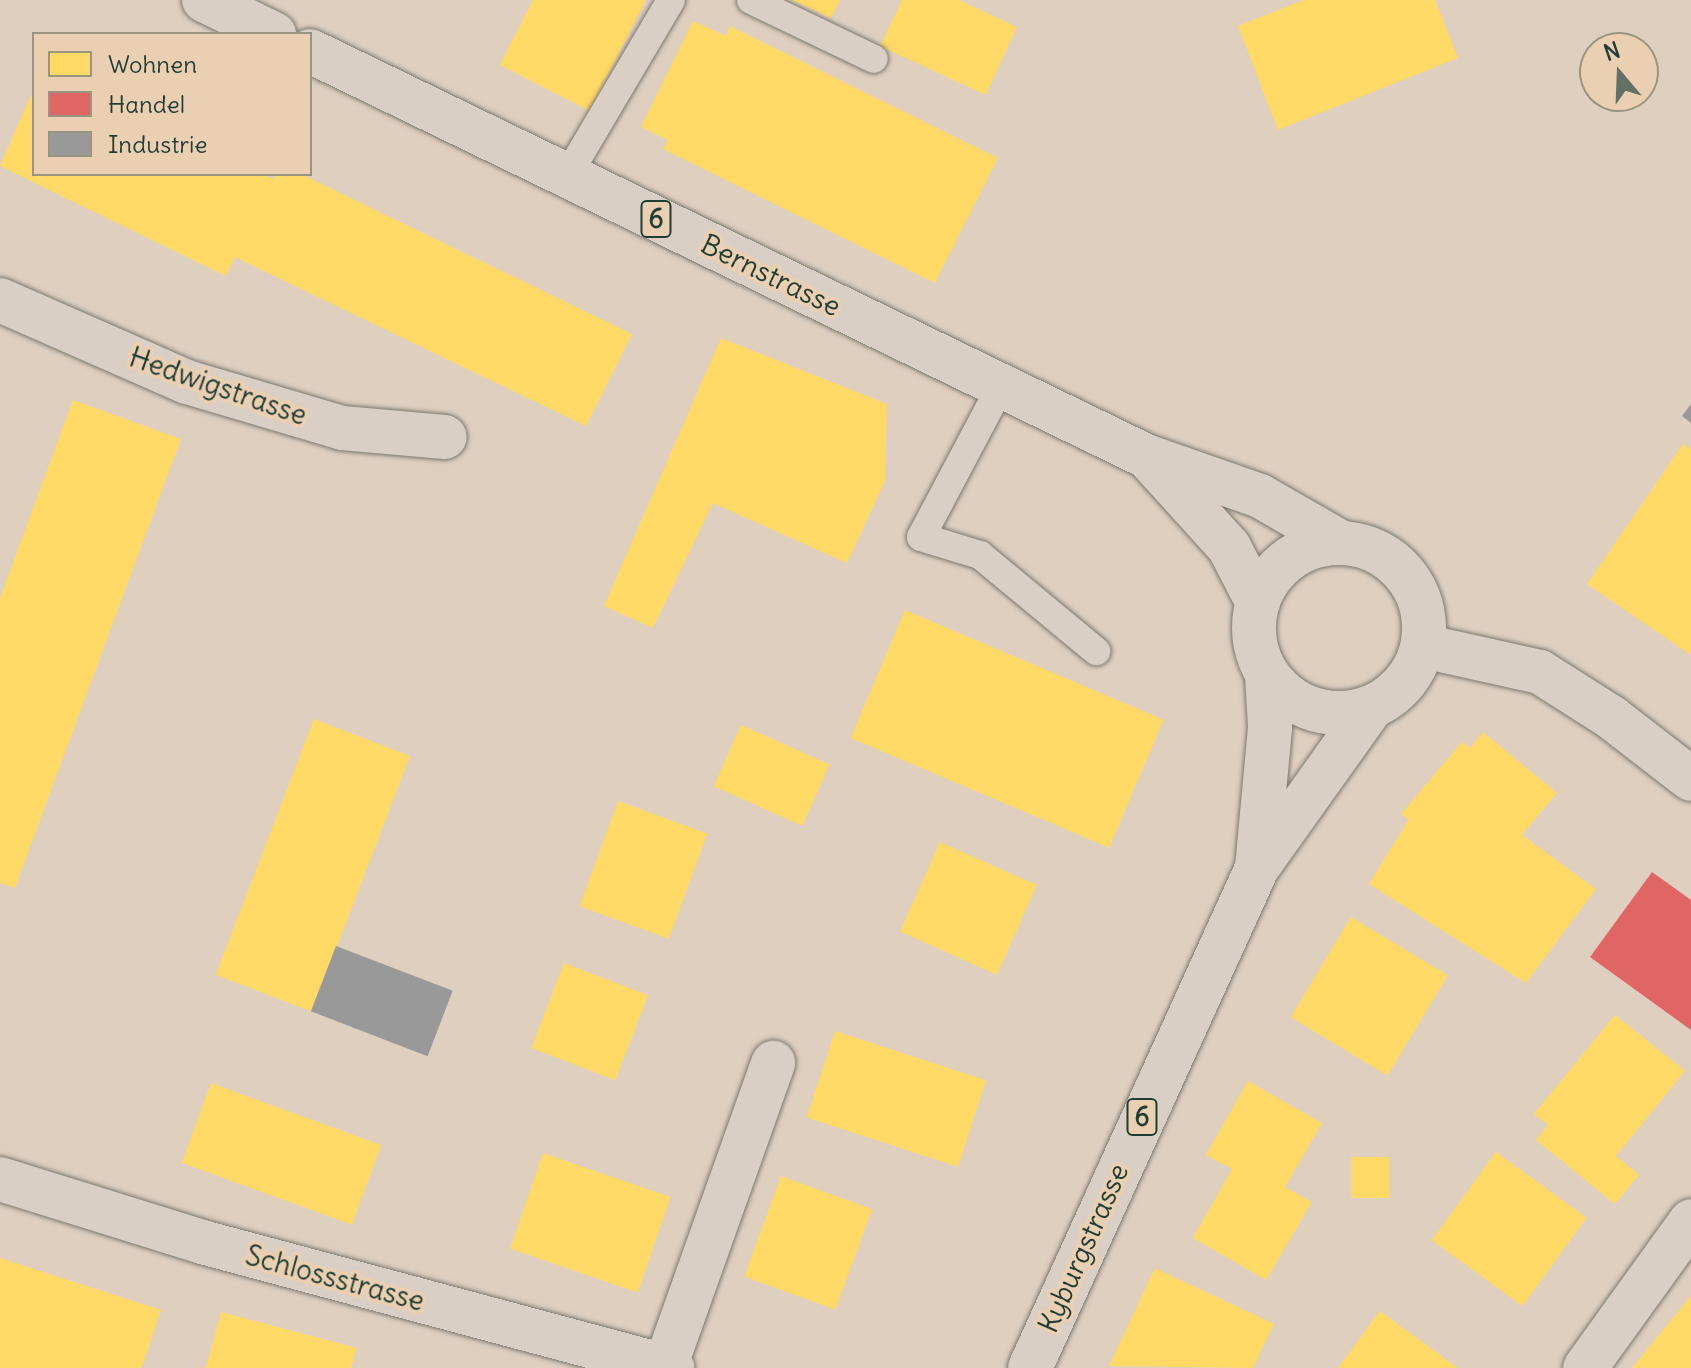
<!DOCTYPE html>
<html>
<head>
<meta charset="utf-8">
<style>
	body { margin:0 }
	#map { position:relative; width:1691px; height:1368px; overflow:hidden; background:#decfbf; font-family:Delius,sans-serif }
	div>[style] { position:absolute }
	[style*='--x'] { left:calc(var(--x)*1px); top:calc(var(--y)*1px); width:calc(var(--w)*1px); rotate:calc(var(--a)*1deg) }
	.homes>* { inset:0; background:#ffd966; transform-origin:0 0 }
	.shops>* { inset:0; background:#e06666 }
	.industry>* { inset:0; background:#999; transform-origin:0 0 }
	.roads { filter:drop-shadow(0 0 2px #7a7970) drop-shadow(0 0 2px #7a7970) }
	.lane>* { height:28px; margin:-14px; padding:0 14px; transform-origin:14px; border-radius:14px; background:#d9cfc4 }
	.street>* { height:44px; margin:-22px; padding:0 22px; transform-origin:22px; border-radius:22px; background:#d9cfc4 }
	.secondary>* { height:44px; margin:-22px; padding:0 22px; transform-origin:22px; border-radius:22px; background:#d9cfc4 }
	.primary>* { height:44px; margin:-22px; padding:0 22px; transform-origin:22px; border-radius:22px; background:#d9cfc4 }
	.primary>.ring { margin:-22px; padding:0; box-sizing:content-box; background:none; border:44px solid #d9cfc4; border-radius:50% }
	span { translate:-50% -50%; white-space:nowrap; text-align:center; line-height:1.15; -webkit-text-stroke:8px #ebcfb2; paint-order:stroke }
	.shield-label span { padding:2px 6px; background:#ebcfb2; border:2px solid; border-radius:6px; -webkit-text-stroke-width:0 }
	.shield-label { font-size:26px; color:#1f3d34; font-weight:700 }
	.street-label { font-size:28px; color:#1f3d34 }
	.legend { position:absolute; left:32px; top:32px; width:280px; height:144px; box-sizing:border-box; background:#ebcfb2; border:2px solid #999580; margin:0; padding:10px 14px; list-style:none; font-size:24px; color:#1f3d34 }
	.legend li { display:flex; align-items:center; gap:16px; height:40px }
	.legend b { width:40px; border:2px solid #999580 }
	.north { position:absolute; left:1579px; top:32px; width:80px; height:80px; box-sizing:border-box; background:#ebcfb2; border:2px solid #999580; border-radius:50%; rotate:341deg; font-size:22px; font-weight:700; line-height:32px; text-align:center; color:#1f3d34 }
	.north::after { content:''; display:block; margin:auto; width:28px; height:36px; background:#627065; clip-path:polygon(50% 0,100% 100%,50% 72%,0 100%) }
</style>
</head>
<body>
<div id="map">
	<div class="homes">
		<i style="clip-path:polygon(533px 0,646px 0,590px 111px,500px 65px)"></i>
		<i style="clip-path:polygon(792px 0,840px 0,831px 18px)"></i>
		<i style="clip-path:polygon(902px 0,959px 0,1017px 27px,986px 95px,880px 46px)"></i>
		<i style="clip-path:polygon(1304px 0,1435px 0,1458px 58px,1278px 130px,1238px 26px)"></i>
		<i style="clip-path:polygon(693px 21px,726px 36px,730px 26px,998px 158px,935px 283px,663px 149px,668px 140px,641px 127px)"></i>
		<i style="clip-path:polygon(34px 88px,34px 174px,262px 174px,273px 179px,276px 174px,301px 174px,632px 334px,586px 426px,235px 257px,226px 276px,0 166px)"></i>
		<i style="clip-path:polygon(721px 338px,887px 404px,885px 481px,847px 563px,713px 503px,653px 628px,604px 606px)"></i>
		<i style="clip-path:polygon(73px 400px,181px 439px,15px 888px,0 883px,0 598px)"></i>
		<i style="clip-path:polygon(1683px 444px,1691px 449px,1691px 655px,1587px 584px)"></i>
		<i style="left:905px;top:610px;width:281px;height:139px;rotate:23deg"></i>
		<i style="left:314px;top:719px;width:103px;height:274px;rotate:21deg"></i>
		<i style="left:741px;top:725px;width:97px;height:67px;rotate:24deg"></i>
		<i style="clip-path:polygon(1483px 732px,1557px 793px,1522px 835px,1596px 889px,1526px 983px,1369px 884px,1409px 819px,1401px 814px,1462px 742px,1470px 748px)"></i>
		<i style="left:618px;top:801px;width:95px;height:112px;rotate:20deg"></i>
		<i style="left:940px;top:842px;width:106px;height:98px;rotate:24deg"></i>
		<i style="left:1351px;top:917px;width:113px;height:117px;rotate:31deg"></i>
		<i style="left:564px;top:963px;width:90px;height:91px;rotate:21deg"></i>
		<i style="clip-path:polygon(1615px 1015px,1685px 1071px,1616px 1156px,1639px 1175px,1615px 1204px,1536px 1140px,1548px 1125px,1534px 1114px)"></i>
		<i style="left:835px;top:1031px;width:159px;height:91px;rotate:18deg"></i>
		<i style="clip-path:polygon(1248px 1081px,1322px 1123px,1285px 1187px,1312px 1202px,1266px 1280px,1193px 1238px,1232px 1169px,1206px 1155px)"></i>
		<i style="left:211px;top:1083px;width:181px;height:85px;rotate:20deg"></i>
		<i style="left:1496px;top:1152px;width:112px;height:109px;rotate:36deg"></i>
		<i style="left:543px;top:1153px;width:135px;height:101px;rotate:19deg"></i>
		<i style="left:1351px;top:1157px;width:38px;height:41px"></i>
		<i style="left:781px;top:1176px;width:97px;height:107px;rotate:20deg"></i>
		<i style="clip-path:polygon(0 1258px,161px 1310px,142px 1368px,0 1368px)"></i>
		<i style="clip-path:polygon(1155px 1268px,1274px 1324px,1253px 1368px,1109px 1366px)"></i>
		<i style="clip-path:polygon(1691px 1296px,1691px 1368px,1632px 1368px)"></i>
		<i style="clip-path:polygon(1380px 1311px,1458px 1368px,1338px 1368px)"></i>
		<i style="clip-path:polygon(221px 1312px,357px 1348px,351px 1368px,206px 1368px)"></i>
	</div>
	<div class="shops">
		<i style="clip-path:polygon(1652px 872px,1691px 900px,1691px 1030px,1590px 957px)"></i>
	</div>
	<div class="industry">
		<i style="clip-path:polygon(1691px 404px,1691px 423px,1682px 416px)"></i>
		<i style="left:336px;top:946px;width:125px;height:70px;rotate:21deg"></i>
	</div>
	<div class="roads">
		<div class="lane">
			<i style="--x:751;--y:0;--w:136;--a:25.6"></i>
			<i style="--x:567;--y:176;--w:204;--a:-59.4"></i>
			<i style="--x:1001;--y:386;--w:171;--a:117.9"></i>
			<i style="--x:921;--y:537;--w:62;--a:17"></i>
			<i style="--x:980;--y:555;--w:151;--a:39.6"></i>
		</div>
		<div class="street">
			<i style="--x:0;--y:300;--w:204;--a:23.7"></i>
			<i style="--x:187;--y:382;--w:162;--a:16.5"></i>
			<i style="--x:342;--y:428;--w:103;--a:5"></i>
			<i style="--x:0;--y:1179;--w:212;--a:17.3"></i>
			<i style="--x:202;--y:1242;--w:487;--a:15"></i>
			<i style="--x:665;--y:1367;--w:323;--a:-70.4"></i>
			<i style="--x:1585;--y:1368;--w:181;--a:-54.2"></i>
		</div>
		<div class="secondary">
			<i style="--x:1423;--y:646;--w:120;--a:12.5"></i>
			<i style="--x:1540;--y:672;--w:84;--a:32.4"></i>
			<i style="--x:1611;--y:717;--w:101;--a:37.8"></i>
		</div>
		<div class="primary">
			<i style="--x:204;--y:0;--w:78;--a:25.9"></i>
			<i style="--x:310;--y:51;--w:929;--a:25.85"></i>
			<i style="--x:1146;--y:456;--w:121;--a:19.3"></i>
			<i style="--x:1260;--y:496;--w:92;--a:29.9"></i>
			<i style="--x:1151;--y:461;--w:116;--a:47.8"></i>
			<i style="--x:1229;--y:547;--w:63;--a:62.6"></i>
			<i class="ring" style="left:1254px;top:543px;width:126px;height:126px"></i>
			<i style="--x:1257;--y:868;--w:142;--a:-84.7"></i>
			<i style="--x:1270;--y:727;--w:52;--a:-93.3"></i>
			<i style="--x:1030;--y:1368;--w:549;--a:-65.58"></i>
			<i style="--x:1257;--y:868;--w:196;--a:-54.5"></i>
		</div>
	</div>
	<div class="shield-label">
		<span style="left:656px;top:219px">6</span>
		<span style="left:1142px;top:1117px">6</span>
	</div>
	<div class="street-label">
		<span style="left:771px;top:275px;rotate:26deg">Bernstrasse</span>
		<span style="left:218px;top:386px;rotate:19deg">Hedwigstrasse</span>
		<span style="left:1083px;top:1248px;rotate:-66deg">Kyburgstrasse</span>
		<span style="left:335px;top:1278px;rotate:15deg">Schlossstrasse</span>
	</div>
	<ul class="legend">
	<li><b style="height:22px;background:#ffd966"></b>Wohnen</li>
	<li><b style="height:22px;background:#e06666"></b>Handel</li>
	<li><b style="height:22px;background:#999"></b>Industrie</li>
	</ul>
	<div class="north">N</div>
</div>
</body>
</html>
